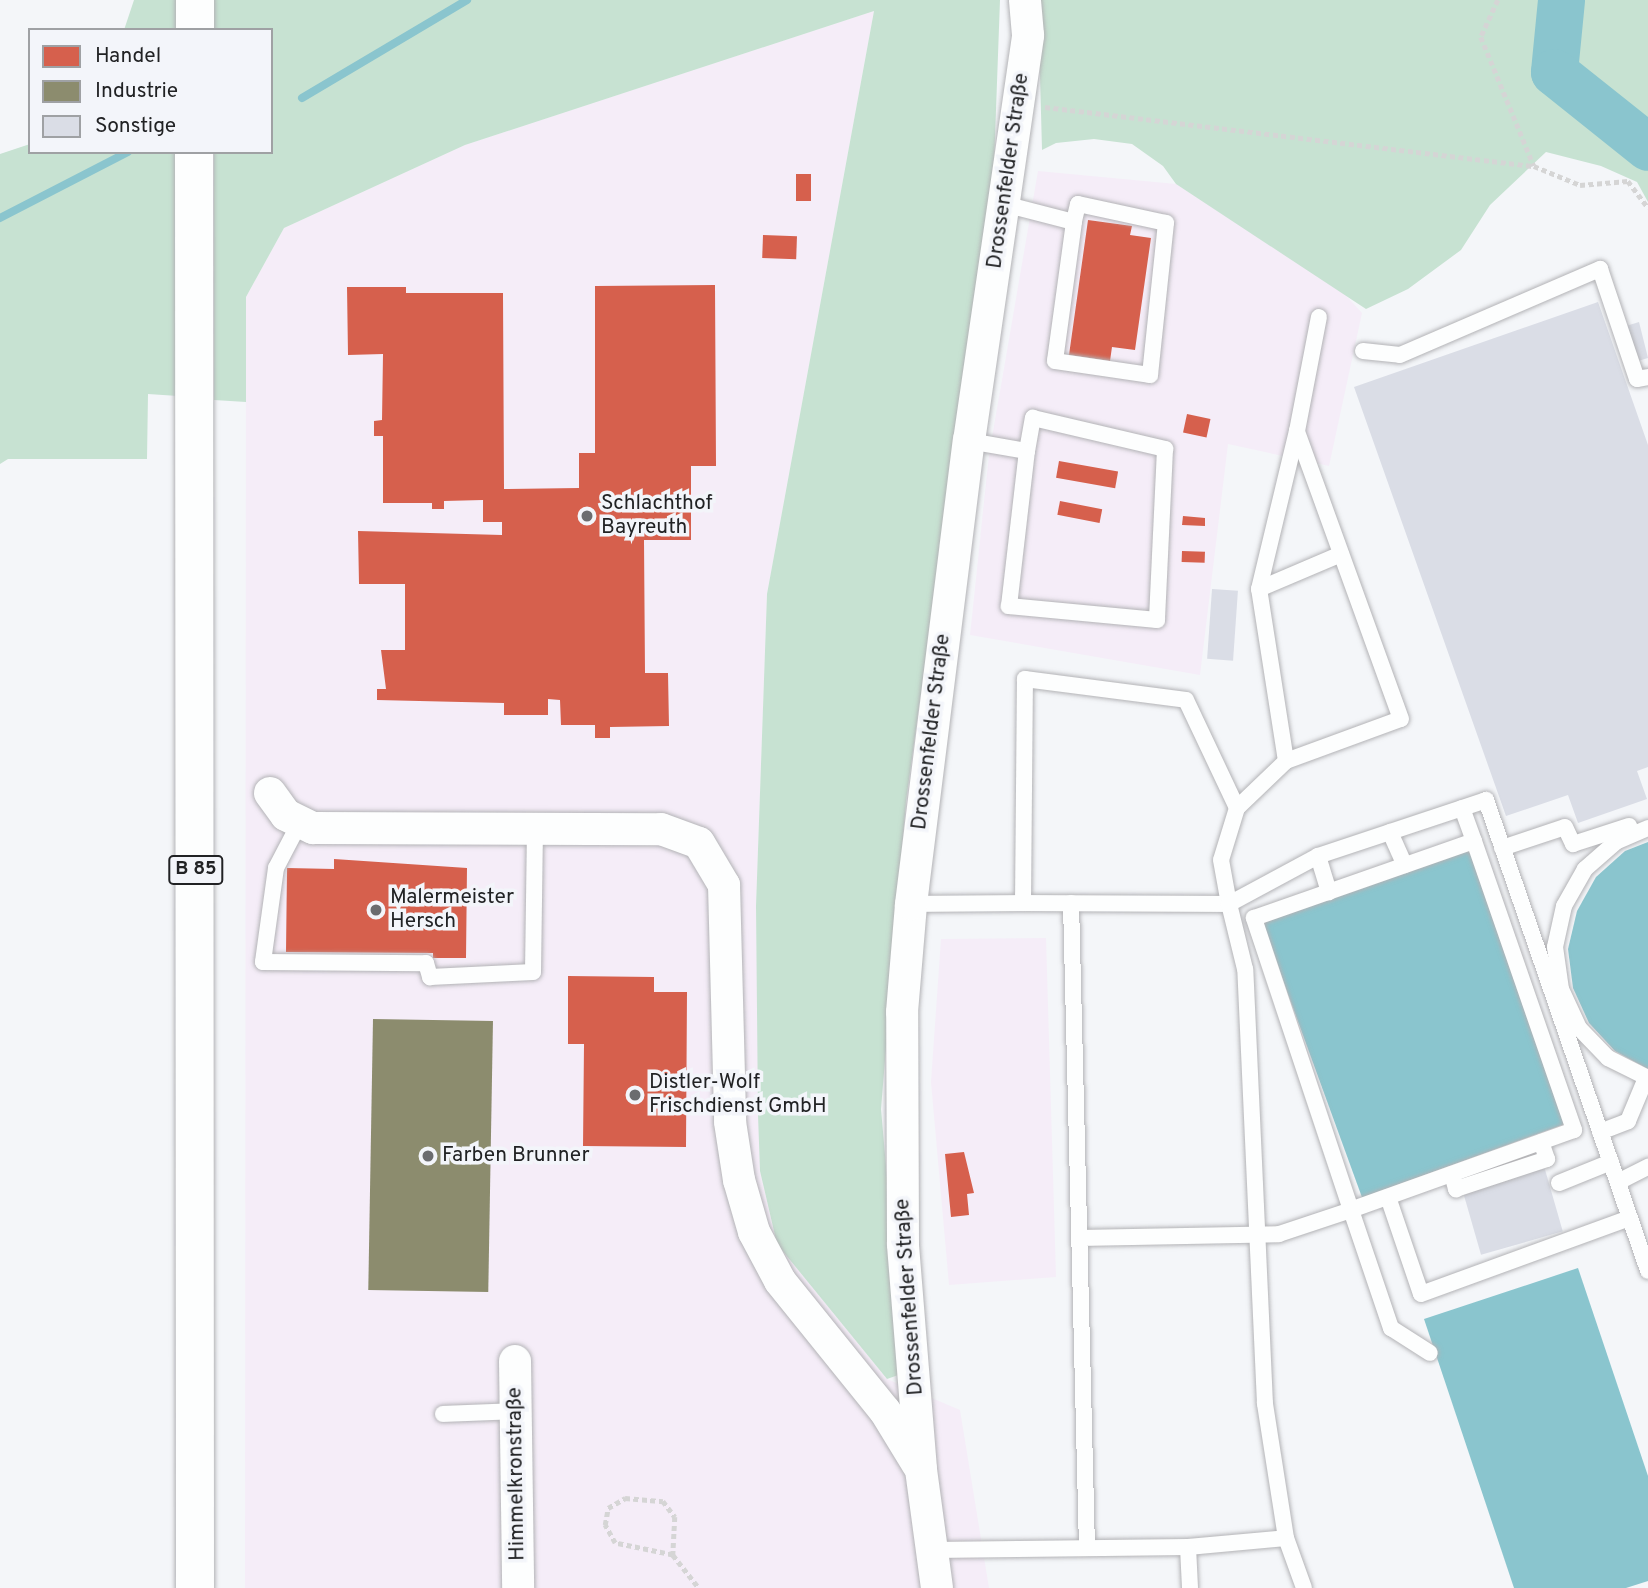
<!DOCTYPE html>
<html>
<head>
<meta charset="utf-8">
<style>
	body { margin:0 }
	#map { position:relative; width:1648px; height:1588px; overflow:hidden; background:#f4f6f9; font-family:Overpass,sans-serif }
	div>[style] { position:absolute }
	[style*='--x'] { left:calc(var(--x)*1px); top:calc(var(--y)*1px); width:calc(var(--w)*1px); rotate:calc(var(--a)*1deg) }
	.commercial>* { inset:0; background:#f5edf8 }
	.green>* { inset:0; background:#c7e2d2 }
	.water>* { inset:0; background:#8ac5ce; transform-origin:0 0 }
	.shops>* { inset:0; background:#d6604d; transform-origin:0 0 }
	.industry>* { inset:0; background:#8c8c6e; transform-origin:0 0 }
	.stream>* { height:8px; margin:-4px; padding:0 4px; transform-origin:4px; border-radius:4px; background:#8ac5ce }
	.river>* { height:47px; margin:-23.5px; padding:0 23.5px; transform-origin:23.5px; border-radius:23.5px; background:#8ac5ce }
	.building>* { inset:0; background:#dadde6; transform-origin:0 0 }
	.path>* { height:4.5px; margin-top:-2.25px; transform-origin:0; background:repeating-linear-gradient(90deg,#d5d5d5 0 5px,transparent 0 8.5px) }
	.roads { filter:drop-shadow(0 0 2px #b3b3b6) drop-shadow(0 0 2px #b3b3b6) }
	.service>* { height:16px; margin:-8px; padding:0 8px; transform-origin:8px; border-radius:8px; background:#fdfefe }
	.minor>* { height:32px; margin:-16px; padding:0 16px; transform-origin:16px; border-radius:16px; background:#fdfefe }
	.primary>* { height:38px; margin:-19px; padding:0 19px; transform-origin:19px; border-radius:19px; background:#fdfefe }
	.dots>* { width:19px; height:19px; translate:-50% -50%; box-sizing:border-box; border:4px solid #f3f5fa; border-radius:50% }
	span { translate:-50% -50%; white-space:nowrap; text-align:center; line-height:1.15; -webkit-text-stroke:7px #f3f5fa; paint-order:stroke }
	.shield-label span { padding:2px 5px; background:#f3f5fa; border:2px solid; border-radius:5px; -webkit-text-stroke-width:0 }
	.shield-label { font-size:19px; color:#212224; font-weight:700 }
	.street-label { font-size:21px; color:#212224 }
	.poi-label { font-size:21px; color:#212224 }
	.left { translate:0 -50%; text-align:left }
	.legend { position:absolute; left:28px; top:28px; width:245px; height:126px; box-sizing:border-box; background:#f3f5fa; border:2px solid #9fa1a4; margin:0; padding:9px 12px; list-style:none; font-size:21px; color:#212224 }
	.legend li { display:flex; align-items:center; gap:14px; height:35px }
	.legend b { width:35px; border:2px solid #9fa1a4 }
</style>
</head>
<body>
<div id="map">
	<div class="commercial">
		<i style="clip-path:polygon(874px 11px,767px 594px,756px 906px,760px 1171px,777px 1244px,887px 1379px,960px 1410px,989px 1588px,245px 1588px,246px 297px,284px 228px,465px 145px)"></i>
		<i style="clip-path:polygon(1038px 171px,1176px 184px,1340px 289px,1362px 313px,1329px 466px,1228px 444px,1200px 675px,970px 635px,989px 455px)"></i>
		<i style="clip-path:polygon(1046px 938px,1056px 1277px,949px 1285px,931px 1082px,941px 939px)"></i>
	</div>
	<div class="green">
		<i style="clip-path:polygon(134px 0,179px 0,178px 30px,124px 30px)"></i>
		<i style="clip-path:polygon(214px 0,1000px 0,994px 165px,906px 801px,881px 1109px,904px 1373px,887px 1379px,777px 1244px,760px 1171px,758px 1115px,756px 906px,767px 594px,874px 11px,465px 145px,284px 228px,246px 297px,246px 402px,214px 400px,214px 152px,271px 152px,271px 30px,214px 30px)"></i>
		<i style="clip-path:polygon(1038px 0,1648px 0,1648px 202px,1637px 182px,1601px 166px,1546px 152px,1490px 205px,1461px 250px,1408px 289px,1366px 309px,1176px 184px,1163px 166px,1132px 144px,1094px 139px,1056px 143px,1042px 150px)"></i>
		<i style="clip-path:polygon(30px 144px,30px 152px,178px 152px,178px 396px,148px 394px,147px 459px,8px 459px,0 464px,0 154px)"></i>
	</div>
	<div class="water">
		<i style="clip-path:polygon(1648px 842px,1648px 1069px,1615px 1051px,1589px 1023px,1573px 988px,1568px 949px,1577px 911px,1596px 877px,1625px 851px)"></i>
		<i style="left:1469px;top:848px;width:292px;height:220px;rotate:70deg"></i>
		<i style="clip-path:polygon(1578px 1268px,1648px 1476px,1648px 1581px,1626px 1588px,1514px 1588px,1424px 1319px)"></i>
	</div>
	<div class="shops">
		<i style="left:796px;top:174px;width:15px;height:27px"></i>
		<i style="clip-path:polygon(1088px 220px,1132px 226px,1130px 235px,1151px 238px,1135px 350px,1112px 347px,1110px 361px,1069px 355px)"></i>
		<i style="left:763px;top:235px;width:34px;height:23px;rotate:2deg"></i>
		<i style="clip-path:polygon(715px 285px,716px 466px,691px 466px,691px 540px,644px 540px,645px 673px,668px 673px,669px 726px,610px 727px,610px 738px,595px 738px,595px 725px,561px 725px,560px 700px,548px 699px,548px 715px,504px 715px,504px 703px,377px 700px,377px 689px,386px 689px,381px 650px,405px 650px,405px 584px,359px 584px,358px 531px,502px 535px,502px 522px,483px 522px,483px 500px,444px 501px,444px 509px,432px 509px,432px 503px,383px 503px,383px 436px,374px 436px,374px 421px,382px 420px,383px 354px,348px 355px,347px 287px,406px 287px,406px 293px,503px 293px,504px 489px,579px 488px,579px 453px,595px 453px,595px 286px)"></i>
		<i style="left:1187px;top:414px;width:24px;height:19px;rotate:12deg"></i>
		<i style="left:1059px;top:461px;width:60px;height:17px;rotate:10deg"></i>
		<i style="left:1060px;top:501px;width:43px;height:14px;rotate:11deg"></i>
		<i style="clip-path:polygon(1183px 516px,1205px 518px,1205px 526px,1182px 525px)"></i>
		<i style="left:1182px;top:551px;width:23px;height:11px;rotate:2deg"></i>
		<i style="clip-path:polygon(334px 859px,467px 868px,466px 958px,433px 958px,433px 953px,286px 952px,287px 868px,334px 869px)"></i>
		<i style="clip-path:polygon(568px 976px,654px 977px,654px 992px,687px 992px,686px 1147px,583px 1146px,584px 1044px,568px 1044px)"></i>
		<i style="clip-path:polygon(964px 1152px,974px 1193px,967px 1194px,969px 1215px,951px 1217px,945px 1154px)"></i>
	</div>
	<div class="industry">
		<i style="left:373px;top:1019px;width:120px;height:271px;rotate:1deg"></i>
	</div>
	<div class="stream">
		<i style="--x:302;--y:98;--w:192;--a:-30.7"></i>
		<i style="--x:0;--y:218;--w:144;--a:-27.3"></i>
	</div>
	<div class="river">
		<i style="--x:1561;--y:0;--w:72;--a:95.6"></i>
		<i style="--x:1554;--y:72;--w:120;--a:38.6"></i>
	</div>
	<div class="building">
		<i style="clip-path:polygon(1598px 302px,1648px 445px,1648px 767px,1637px 771px,1647px 799px,1578px 823px,1568px 795px,1506px 816px,1354px 387px)"></i>
		<i style="clip-path:polygon(1639px 322px,1648px 358px,1638px 361px,1626px 326px)"></i>
		<i style="left:1212px;top:589px;width:26px;height:70px;rotate:4deg"></i>
		<i style="left:1544px;top:1166px;width:68px;height:85px;rotate:74deg"></i>
	</div>
	<div class="path">
		<i style="--x:1498;--y:0;--w:41;--a:114.7"></i>
		<i style="--x:1481;--y:37;--w:139;--a:67.7"></i>
		<i style="--x:1534;--y:166;--w:50;--a:22.4"></i>
		<i style="--x:1580;--y:185;--w:48;--a:-4.8"></i>
		<i style="--x:1628;--y:181;--w:34;--a:53"></i>
		<i style="--x:1045;--y:107;--w:493;--a:6.9"></i>
		<i style="--x:673;--y:1555;--w:59;--a:-168.3"></i>
		<i style="--x:615;--y:1543;--w:21;--a:-119"></i>
		<i style="--x:605;--y:1525;--w:17;--a:-80"></i>
		<i style="--x:608;--y:1508;--w:20;--a:-30"></i>
		<i style="--x:625;--y:1498;--w:38;--a:5"></i>
		<i style="--x:663;--y:1501;--w:20;--a:53"></i>
		<i style="--x:675;--y:1517;--w:38;--a:93"></i>
		<i style="--x:673;--y:1555;--w:42;--a:51.8"></i>
	</div>
	<div class="roads">
		<div class="service">
			<i style="--x:1004;--y:204;--w:72;--a:14.4"></i>
			<i style="--x:1074;--y:222;--w:140;--a:97.8"></i>
			<i style="--x:1055;--y:361;--w:96;--a:8.4"></i>
			<i style="--x:1150;--y:375;--w:153;--a:-84"></i>
			<i style="--x:1166;--y:223;--w:90;--a:-167.8"></i>
			<i style="--x:1078;--y:204;--w:18;--a:103"></i>
			<i style="--x:1363;--y:351;--w:37;--a:6"></i>
			<i style="--x:1400;--y:355;--w:218;--a:-23.3"></i>
			<i style="--x:1600;--y:269;--w:116;--a:71.4"></i>
			<i style="--x:1637;--y:379;--w:11;--a:-10"></i>
			<i style="--x:969;--y:441;--w:59;--a:9.8"></i>
			<i style="--x:1027;--y:451;--w:34;--a:-80"></i>
			<i style="--x:1033;--y:418;--w:136;--a:13.2"></i>
			<i style="--x:1165;--y:449;--w:171;--a:92.7"></i>
			<i style="--x:1157;--y:620;--w:149;--a:-174.6"></i>
			<i style="--x:1009;--y:606;--w:156;--a:-83.4"></i>
			<i style="--x:1259;--y:589;--w:89;--a:-23.1"></i>
			<i style="--x:1286;--y:761;--w:174;--a:-98.9"></i>
			<i style="--x:1259;--y:589;--w:163;--a:-76.5"></i>
			<i style="--x:1237;--y:808;--w:68;--a:-43.8"></i>
			<i style="--x:1286;--y:761;--w:122;--a:-20.1"></i>
			<i style="--x:1401;--y:719;--w:306;--a:-109.9"></i>
			<i style="--x:1297;--y:431;--w:116;--a:-79.1"></i>
			<i style="--x:1462;--y:808;--w:35;--a:70"></i>
			<i style="--x:299;--y:824;--w:50;--a:117.6"></i>
			<i style="--x:276;--y:868;--w:95;--a:97.9"></i>
			<i style="--x:263;--y:962;--w:163;--a:0.4"></i>
			<i style="--x:426;--y:963;--w:15;--a:74"></i>
			<i style="--x:430;--y:977;--w:103;--a:-2.8"></i>
			<i style="--x:533;--y:972;--w:143;--a:-89.2"></i>
			<i style="--x:1648;--y:828;--w:34;--a:157"></i>
			<i style="--x:1617;--y:841;--w:43;--a:138.8"></i>
			<i style="--x:1585;--y:869;--w:43;--a:119.6"></i>
			<i style="--x:1564;--y:906;--w:42;--a:102.4"></i>
			<i style="--x:1555;--y:947;--w:42;--a:81.9"></i>
			<i style="--x:1561;--y:989;--w:43;--a:65.2"></i>
			<i style="--x:1579;--y:1028;--w:42;--a:46"></i>
			<i style="--x:1608;--y:1058;--w:45;--a:26.6"></i>
			<i style="--x:1390;--y:832;--w:36;--a:66"></i>
			<i style="--x:1474;--y:841;--w:306;--a:70.9"></i>
			<i style="--x:1574;--y:1130;--w:237;--a:160.3"></i>
			<i style="--x:1351;--y:1210;--w:308;--a:-108.4"></i>
			<i style="--x:1254;--y:918;--w:233;--a:-19.3"></i>
			<i style="--x:1502;--y:848;--w:66;--a:-18.4"></i>
			<i style="--x:1565;--y:827;--w:19;--a:65"></i>
			<i style="--x:1573;--y:844;--w:59;--a:-17.8"></i>
			<i style="--x:1318;--y:856;--w:38;--a:73"></i>
			<i style="--x:1071;--y:903;--w:645;--a:88.58"></i>
			<i style="--x:911;--y:904;--w:112;--a:-0.5"></i>
			<i style="--x:1600;--y:1132;--w:30;--a:-21"></i>
			<i style="--x:1628;--y:1121;--w:47;--a:-67.3"></i>
			<i style="--x:1452;--y:1174;--w:16;--a:75"></i>
			<i style="--x:1456;--y:1189;--w:96;--a:-18.2"></i>
			<i style="--x:1547;--y:1159;--w:18;--a:-109"></i>
			<i style="--x:1618;--y:1182;--w:34;--a:-27"></i>
			<i style="--x:1559;--y:1183;--w:56;--a:-22"></i>
			<i style="--x:1388;--y:1197;--w:102;--a:71.2"></i>
			<i style="--x:1421;--y:1294;--w:222;--a:-20"></i>
			<i style="--x:1079;--y:1238;--w:200;--a:-1.1"></i>
			<i style="--x:1279;--y:1234;--w:76;--a:-18.4"></i>
			<i style="--x:1351;--y:1210;--w:125;--a:71.3"></i>
			<i style="--x:1391;--y:1328;--w:46;--a:32.7"></i>
			<i style="--x:443;--y:1414;--w:74;--a:-2.3"></i>
			<i style="--x:1286;--y:1538;--w:53;--a:70.2"></i>
			<i style="--x:1188;--y:1547;--w:98;--a:-5.2"></i>
			<i style="--x:1286;--y:1538;--w:136;--a:-98.9"></i>
			<i style="--x:1265;--y:1404;--w:435;--a:-92.6"></i>
			<i style="--x:1245;--y:969;--w:67;--a:-103.8"></i>
			<i style="--x:1229;--y:904;--w:206;--a:-179.7"></i>
			<i style="--x:1023;--y:903;--w:224;--a:-89.5"></i>
			<i style="--x:1025;--y:679;--w:162;--a:7.4"></i>
			<i style="--x:1186;--y:700;--w:119;--a:64.7"></i>
			<i style="--x:1237;--y:808;--w:54;--a:107.1"></i>
			<i style="--x:1221;--y:860;--w:45;--a:79.7"></i>
			<i style="--x:1229;--y:904;--w:101;--a:-28.3"></i>
			<i style="--x:1318;--y:856;--w:177;--a:-18.4"></i>
			<i style="--x:1486;--y:800;--w:498;--a:71"></i>
			<i style="--x:933;--y:1550;--w:255;--a:-0.7"></i>
			<i style="--x:1188;--y:1547;--w:41;--a:87.2"></i>
		</div>
		<div class="minor">
			<i style="--x:270;--y:793;--w:27;--a:54"></i>
			<i style="--x:286;--y:815;--w:30;--a:26"></i>
			<i style="--x:313;--y:828;--w:348;--a:0.2"></i>
			<i style="--x:661;--y:829;--w:40;--a:20.2"></i>
			<i style="--x:699;--y:843;--w:49;--a:59.2"></i>
			<i style="--x:724;--y:885;--w:237;--a:88.5"></i>
			<i style="--x:730;--y:1122;--w:59;--a:81.2"></i>
			<i style="--x:739;--y:1180;--w:54;--a:73.9"></i>
			<i style="--x:754;--y:1232;--w:55;--a:62"></i>
			<i style="--x:780;--y:1281;--w:167;--a:51.1"></i>
			<i style="--x:885;--y:1411;--w:63;--a:58.6"></i>
			<i style="--x:515;--y:1361;--w:227;--a:89.2"></i>
			<i style="--x:937;--y:1588;--w:120;--a:-97.7"></i>
			<i style="--x:921;--y:1469;--w:226;--a:-94.6"></i>
			<i style="--x:903;--y:1244;--w:232;--a:-90.2"></i>
			<i style="--x:902;--y:1012;--w:108;--a:-85.2"></i>
			<i style="--x:911;--y:904;--w:467;--a:-82.9"></i>
			<i style="--x:969;--y:441;--w:410;--a:-81.7"></i>
			<i style="--x:1028;--y:35;--w:35;--a:-95"></i>
		</div>
		<div class="primary">
			<i style="--x:195;--y:30;--w:30;--a:-90"></i>
			<i style="--x:194;--y:152;--w:1436;--a:89.96"></i>
		</div>
	</div>
	<div class="dots">
		<i style="left:587px;top:516px;background:#6b6c6f"></i>
		<i style="left:376px;top:910px;background:#6b6c6f"></i>
		<i style="left:635px;top:1095px;background:#6b6c6f"></i>
		<i style="left:428px;top:1156px;background:#6b6c6f"></i>
	</div>
	<div class="shield-label">
		<span style="left:196px;top:870px">B 85</span>
	</div>
	<div class="street-label">
		<span style="left:1009px;top:171px;rotate:-82deg">Drossenfelder Straße</span>
		<span style="left:932px;top:732px;rotate:-83deg">Drossenfelder Straße</span>
		<span style="left:910px;top:1297px;rotate:-94deg">Drossenfelder Straße</span>
		<span style="left:517px;top:1474px;rotate:-91deg">Himmelkronstraße</span>
	</div>
	<div class="poi-label">
		<span class="left" style="left:601px;top:516px">Schlachthof<br>Bayreuth</span>
		<span class="left" style="left:390px;top:910px">Malermeister<br>Hersch</span>
		<span class="left" style="left:649px;top:1095px">Distler-Wolf<br>Frischdienst GmbH</span>
		<span class="left" style="left:442px;top:1156px">Farben Brunner</span>
	</div>
	<ul class="legend">
	<li><b style="height:19px;background:#d6604d"></b>Handel</li>
	<li><b style="height:19px;background:#8c8c6e"></b>Industrie</li>
	<li><b style="height:19px;background:#dadde6"></b>Sonstige</li>
	</ul>
</div>
</body>
</html>
